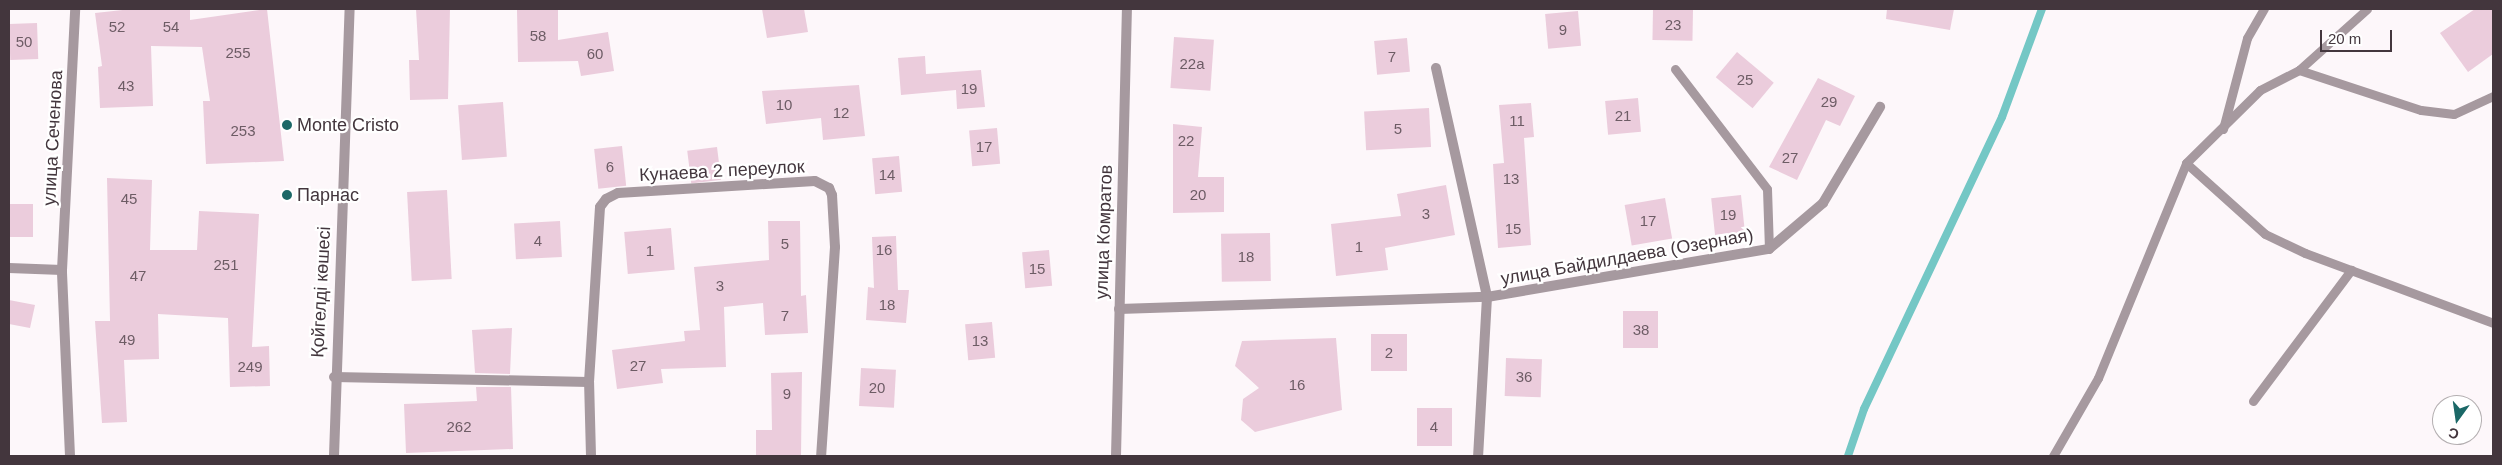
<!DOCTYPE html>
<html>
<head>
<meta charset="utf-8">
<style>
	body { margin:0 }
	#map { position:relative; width:2502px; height:465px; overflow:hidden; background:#fdf7fa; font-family:Arial,sans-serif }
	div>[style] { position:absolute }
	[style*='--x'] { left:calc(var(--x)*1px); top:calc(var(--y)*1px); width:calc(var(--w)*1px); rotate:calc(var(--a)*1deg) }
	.stream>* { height:8px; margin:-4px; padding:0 4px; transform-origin:4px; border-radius:4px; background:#74c7c5 }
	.building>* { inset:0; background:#ebccdc; transform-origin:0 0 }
	.service>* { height:9px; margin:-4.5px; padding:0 4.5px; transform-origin:4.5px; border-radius:4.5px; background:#a6999f }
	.minor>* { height:10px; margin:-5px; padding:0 5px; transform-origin:5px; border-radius:5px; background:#a6999f }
	.dots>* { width:14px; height:14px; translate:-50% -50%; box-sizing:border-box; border:2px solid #fff; border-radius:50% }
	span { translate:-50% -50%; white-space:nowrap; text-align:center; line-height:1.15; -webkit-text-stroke:4.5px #fff; paint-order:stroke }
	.number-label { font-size:15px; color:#6d5c65 }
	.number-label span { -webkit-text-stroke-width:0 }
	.poi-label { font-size:18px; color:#43363d }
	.left { translate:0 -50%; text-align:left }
	.street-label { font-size:18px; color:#43363d }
	.frame { position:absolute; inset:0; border:10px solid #43363d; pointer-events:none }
	.north { position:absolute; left:2432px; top:395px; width:50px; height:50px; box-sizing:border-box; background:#fff; border:1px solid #b4afb1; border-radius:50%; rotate:194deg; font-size:14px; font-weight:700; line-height:20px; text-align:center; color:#43363d }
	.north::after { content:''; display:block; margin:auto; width:18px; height:22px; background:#1b6867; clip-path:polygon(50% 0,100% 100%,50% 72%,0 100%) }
	.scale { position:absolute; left:2320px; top:30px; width:72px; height:22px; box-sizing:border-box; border:2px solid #43363d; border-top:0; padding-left:6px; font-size:15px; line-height:18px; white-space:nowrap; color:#43363d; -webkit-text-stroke:4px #fff; paint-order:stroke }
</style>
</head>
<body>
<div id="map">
	<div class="stream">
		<i style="--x:1848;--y:456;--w:50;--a:-71.2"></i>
		<i style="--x:1864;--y:409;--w:323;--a:-64.7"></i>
		<i style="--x:2002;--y:117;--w:115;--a:-69.7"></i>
	</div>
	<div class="building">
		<i style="clip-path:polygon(132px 9px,190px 9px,190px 20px,267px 9px,284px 161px,206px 164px,203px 101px,210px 101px,202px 47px,151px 46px,153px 106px,100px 108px,98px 67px,102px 66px,95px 13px)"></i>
		<i style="clip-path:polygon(416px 9px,450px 9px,448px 99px,410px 100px,409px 60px,419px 60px)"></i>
		<i style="clip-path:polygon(558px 9px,558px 40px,608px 32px,614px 71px,581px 76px,578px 61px,518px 62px,517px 10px)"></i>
		<i style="clip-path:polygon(762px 9px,804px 9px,808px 32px,767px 38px)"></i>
		<i style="left:1653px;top:9px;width:40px;height:31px;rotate:1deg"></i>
		<i style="clip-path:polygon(1887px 9px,1954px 9px,1950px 30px,1886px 19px)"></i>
		<i style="clip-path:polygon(2475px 9px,2493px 9px,2493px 54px,2468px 72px,2440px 33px)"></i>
		<i style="left:1578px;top:11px;width:35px;height:33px;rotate:85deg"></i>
		<i style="left:37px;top:23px;width:36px;height:28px;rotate:88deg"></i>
		<i style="left:1174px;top:37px;width:40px;height:51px;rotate:4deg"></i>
		<i style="left:1407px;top:38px;width:34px;height:33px;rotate:85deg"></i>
		<i style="left:1737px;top:52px;width:48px;height:33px;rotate:40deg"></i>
		<i style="clip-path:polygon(925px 56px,926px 74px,981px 70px,985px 107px,957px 109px,956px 90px,901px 95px,898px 58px)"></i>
		<i style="clip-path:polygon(1818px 78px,1855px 96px,1840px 126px,1826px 120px,1797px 180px,1769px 167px)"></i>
		<i style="clip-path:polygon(859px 85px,865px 136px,823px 140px,821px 118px,766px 124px,762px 91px)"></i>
		<i style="left:1638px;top:98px;width:34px;height:33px;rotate:85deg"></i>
		<i style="left:503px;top:102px;width:55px;height:45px;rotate:86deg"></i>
		<i style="clip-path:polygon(1531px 103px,1534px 137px,1524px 138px,1531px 245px,1498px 248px,1493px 164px,1504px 163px,1499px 105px)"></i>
		<i style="left:1429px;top:108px;width:39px;height:65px;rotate:87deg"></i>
		<i style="clip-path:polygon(1173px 124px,1202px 127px,1198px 177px,1224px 177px,1224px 212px,1173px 213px)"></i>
		<i style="left:997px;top:128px;width:36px;height:28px;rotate:85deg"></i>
		<i style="left:622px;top:146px;width:40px;height:28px;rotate:84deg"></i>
		<i style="left:717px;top:147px;width:33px;height:30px;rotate:83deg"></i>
		<i style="left:899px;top:156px;width:36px;height:27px;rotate:85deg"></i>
		<i style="clip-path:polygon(107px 178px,152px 180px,150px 250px,197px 250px,199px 211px,259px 214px,252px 347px,269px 346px,270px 386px,230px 387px,228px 318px,158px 314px,159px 359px,124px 360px,127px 422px,102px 423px,95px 321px,110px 321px)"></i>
		<i style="clip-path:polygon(1446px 185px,1455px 235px,1385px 248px,1388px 270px,1336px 276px,1331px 224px,1401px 216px,1397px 194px)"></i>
		<i style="left:447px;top:190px;width:89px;height:40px;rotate:87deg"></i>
		<i style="left:1741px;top:195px;width:37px;height:30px;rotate:84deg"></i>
		<i style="left:1665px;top:198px;width:41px;height:41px;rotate:80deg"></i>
		<i style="left:9px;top:204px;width:24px;height:33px"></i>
		<i style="left:560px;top:221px;width:36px;height:46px;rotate:87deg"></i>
		<i style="clip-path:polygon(768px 221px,800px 221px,801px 296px,806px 295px,808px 333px,765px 335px,763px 303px,724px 307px,726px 367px,661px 369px,663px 383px,617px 389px,612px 350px,685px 341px,684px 331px,700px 330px,694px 267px,769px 260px)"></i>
		<i style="left:671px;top:228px;width:42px;height:47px;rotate:85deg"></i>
		<i style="left:1270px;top:233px;width:48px;height:49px;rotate:89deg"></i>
		<i style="clip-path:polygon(896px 236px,898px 290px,909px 290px,906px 323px,866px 320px,868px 287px,874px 288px,872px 237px)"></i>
		<i style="left:1049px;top:250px;width:36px;height:27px;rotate:85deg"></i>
		<i style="clip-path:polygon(9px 300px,35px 305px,30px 328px,9px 324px)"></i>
		<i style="left:1623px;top:311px;width:35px;height:37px"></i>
		<i style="left:992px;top:322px;width:36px;height:27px;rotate:85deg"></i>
		<i style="clip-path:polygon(512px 328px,510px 374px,475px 373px,472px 330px)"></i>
		<i style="left:1371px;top:334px;width:36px;height:37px"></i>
		<i style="clip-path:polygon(1336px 338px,1342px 410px,1255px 432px,1241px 420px,1243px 399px,1259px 388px,1235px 366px,1242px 341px)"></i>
		<i style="left:1506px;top:358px;width:36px;height:38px;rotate:2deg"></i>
		<i style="left:861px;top:368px;width:35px;height:38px;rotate:3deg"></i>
		<i style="clip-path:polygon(802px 372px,801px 456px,756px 456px,756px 430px,772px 430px,771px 373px)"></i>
		<i style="clip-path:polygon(476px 387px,511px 387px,513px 449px,406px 453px,404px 404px,477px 401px)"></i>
		<i style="left:1417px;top:408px;width:35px;height:38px"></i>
	</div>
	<div class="service">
		<i style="--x:2367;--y:9;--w:91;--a:138.1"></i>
		<i style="--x:2299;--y:70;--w:128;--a:18.2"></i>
		<i style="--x:2421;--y:110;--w:33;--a:7"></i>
		<i style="--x:2454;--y:114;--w:43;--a:-24.8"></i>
		<i style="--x:1675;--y:69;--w:151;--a:52.5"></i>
		<i style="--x:1767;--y:189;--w:60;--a:88.1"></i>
		<i style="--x:2223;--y:129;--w:94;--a:-75.2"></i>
		<i style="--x:2247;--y:38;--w:34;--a:-60"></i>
		<i style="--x:2186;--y:163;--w:106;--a:41.9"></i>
		<i style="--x:2265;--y:234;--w:44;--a:25.4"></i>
		<i style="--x:2305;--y:253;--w:201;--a:20.4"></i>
		<i style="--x:2253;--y:401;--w:164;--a:-53.2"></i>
		<i style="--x:2053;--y:456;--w:90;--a:-60"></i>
		<i style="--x:2098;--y:378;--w:232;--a:-67.7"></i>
		<i style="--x:2186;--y:163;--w:104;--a:-44.6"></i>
		<i style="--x:2260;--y:90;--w:44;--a:-27.1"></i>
	</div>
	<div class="minor">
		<i style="--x:1436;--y:68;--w:235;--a:77.4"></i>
		<i style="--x:1487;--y:297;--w:159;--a:93.2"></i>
		<i style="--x:9;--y:268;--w:53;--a:2.2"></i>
		<i style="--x:1119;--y:309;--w:368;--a:-1.9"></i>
		<i style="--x:1487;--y:297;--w:286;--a:-9.7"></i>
		<i style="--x:1769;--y:249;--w:71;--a:-40.4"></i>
		<i style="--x:1823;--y:203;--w:112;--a:-59.3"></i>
		<i style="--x:334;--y:377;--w:255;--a:1.1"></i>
		<i style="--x:70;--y:456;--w:186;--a:-92.5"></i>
		<i style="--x:62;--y:270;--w:261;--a:-87.1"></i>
		<i style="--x:334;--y:456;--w:447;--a:-88"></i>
		<i style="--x:591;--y:456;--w:74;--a:-91.5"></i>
		<i style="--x:589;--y:382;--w:175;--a:-86.4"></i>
		<i style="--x:600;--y:207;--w:10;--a:-53"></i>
		<i style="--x:606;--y:199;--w:13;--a:-27"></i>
		<i style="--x:618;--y:193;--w:197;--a:-3.5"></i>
		<i style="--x:815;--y:181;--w:16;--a:27"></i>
		<i style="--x:829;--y:188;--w:8;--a:67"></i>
		<i style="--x:832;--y:195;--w:52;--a:86.7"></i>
		<i style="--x:835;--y:247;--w:209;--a:93.8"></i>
		<i style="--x:1116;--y:456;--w:447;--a:-88.6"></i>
	</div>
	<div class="dots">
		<i style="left:287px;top:125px;background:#1b6867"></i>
		<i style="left:287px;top:195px;background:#1b6867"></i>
	</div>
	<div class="number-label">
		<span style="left:1673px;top:25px">23</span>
		<span style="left:117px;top:27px">52</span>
		<span style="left:171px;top:27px">54</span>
		<span style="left:1563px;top:30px">9</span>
		<span style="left:538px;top:36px">58</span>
		<span style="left:24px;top:42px">50</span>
		<span style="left:238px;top:53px">255</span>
		<span style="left:595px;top:54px">60</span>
		<span style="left:1392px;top:57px">7</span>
		<span style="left:1192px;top:64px">22а</span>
		<span style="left:1745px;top:80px">25</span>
		<span style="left:126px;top:86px">43</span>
		<span style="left:969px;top:89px">19</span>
		<span style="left:1829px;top:102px">29</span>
		<span style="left:784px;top:105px">10</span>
		<span style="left:841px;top:113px">12</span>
		<span style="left:1623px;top:116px">21</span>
		<span style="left:1517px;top:121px">11</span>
		<span style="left:1398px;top:129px">5</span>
		<span style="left:243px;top:131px">253</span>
		<span style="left:1186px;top:141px">22</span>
		<span style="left:984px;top:147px">17</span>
		<span style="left:1790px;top:158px">27</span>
		<span style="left:610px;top:167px">6</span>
		<span style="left:887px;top:175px">14</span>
		<span style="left:1511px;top:179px">13</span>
		<span style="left:1198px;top:195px">20</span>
		<span style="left:129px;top:199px">45</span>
		<span style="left:1426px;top:214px">3</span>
		<span style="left:1728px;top:215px">19</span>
		<span style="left:1648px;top:221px">17</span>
		<span style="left:1513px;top:229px">15</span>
		<span style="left:538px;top:241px">4</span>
		<span style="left:785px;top:244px">5</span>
		<span style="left:1359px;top:247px">1</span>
		<span style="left:884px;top:250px">16</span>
		<span style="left:650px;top:251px">1</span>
		<span style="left:1246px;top:257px">18</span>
		<span style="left:226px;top:265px">251</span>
		<span style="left:1037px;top:269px">15</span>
		<span style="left:138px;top:276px">47</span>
		<span style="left:720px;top:286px">3</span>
		<span style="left:887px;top:305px">18</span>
		<span style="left:785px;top:316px">7</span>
		<span style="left:1641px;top:330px">38</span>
		<span style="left:127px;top:340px">49</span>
		<span style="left:980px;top:341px">13</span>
		<span style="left:1389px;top:353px">2</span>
		<span style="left:638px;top:366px">27</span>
		<span style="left:250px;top:367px">249</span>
		<span style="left:1524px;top:377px">36</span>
		<span style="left:1297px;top:385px">16</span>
		<span style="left:877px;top:388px">20</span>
		<span style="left:787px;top:394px">9</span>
		<span style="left:459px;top:427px">262</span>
		<span style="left:1434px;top:427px">4</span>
	</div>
	<div class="poi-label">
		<span class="left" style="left:297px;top:125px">Monte Cristo</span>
		<span class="left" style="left:297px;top:195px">Парнас</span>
	</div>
	<div class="street-label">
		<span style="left:53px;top:138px;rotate:-87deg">улица Сеченова</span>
		<span style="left:722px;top:171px;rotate:-3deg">Кунаева 2 переулок</span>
		<span style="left:1104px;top:232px;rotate:-88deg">улица Комратов</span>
		<span style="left:1627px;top:257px;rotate:-10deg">улица Байдилдаева (Озерная)</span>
		<span style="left:321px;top:292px;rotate:-87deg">Қойгелді көшесі</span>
	</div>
	<div class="frame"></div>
	<div class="north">С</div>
	<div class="scale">20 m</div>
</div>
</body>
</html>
